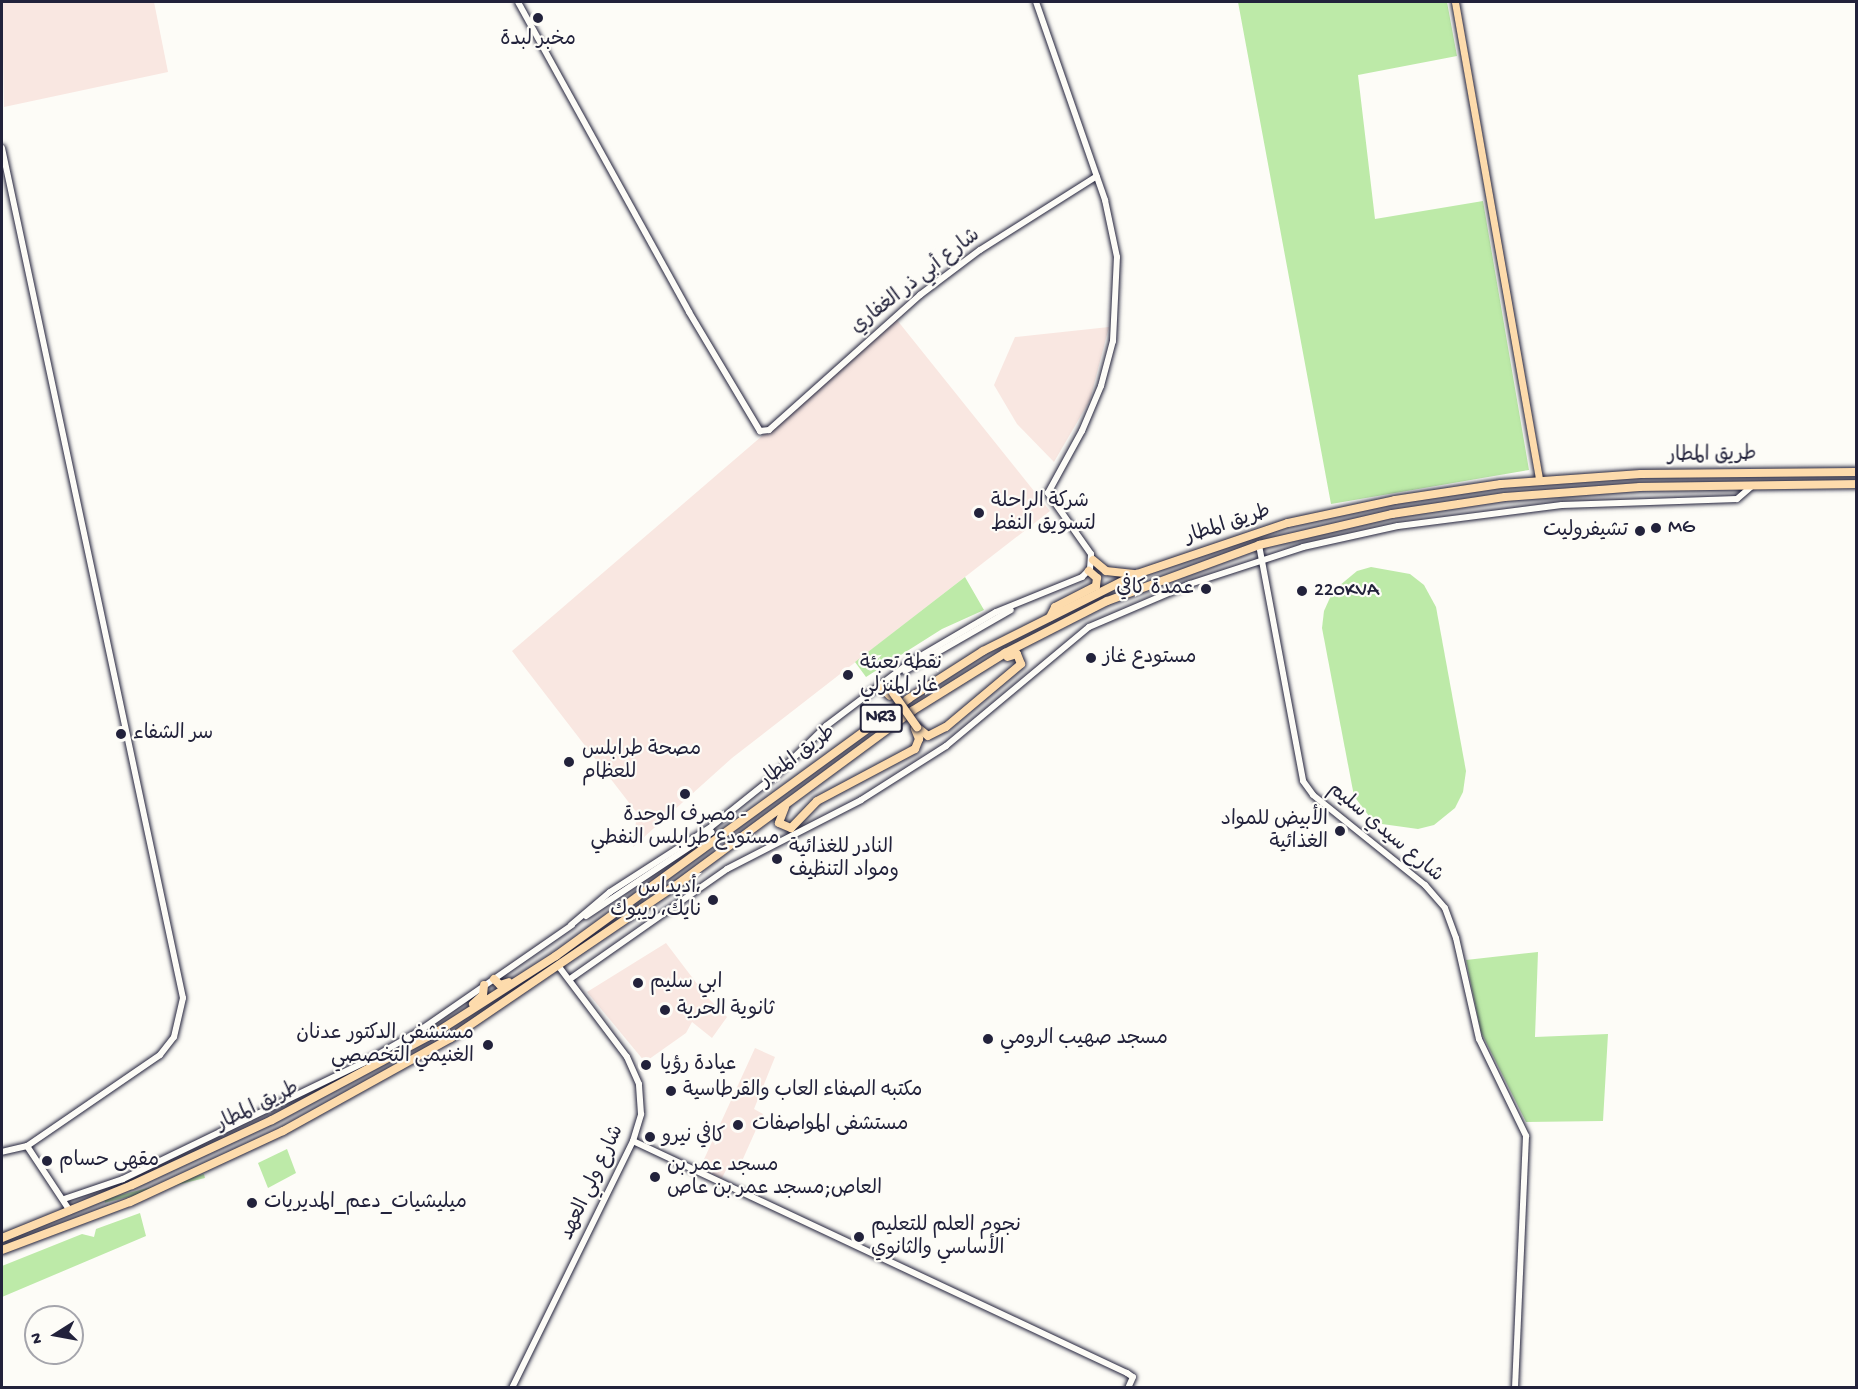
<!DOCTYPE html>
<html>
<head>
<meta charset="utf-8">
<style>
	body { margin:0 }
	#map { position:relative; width:1858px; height:1389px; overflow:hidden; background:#fdfcf7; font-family:"Gochi Hand","Playpen Sans Arabic",sans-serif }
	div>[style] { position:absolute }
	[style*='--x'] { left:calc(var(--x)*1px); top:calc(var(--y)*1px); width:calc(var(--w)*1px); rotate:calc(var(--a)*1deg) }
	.built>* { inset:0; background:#f9e7e1 }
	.green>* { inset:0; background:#bdeaa8; transform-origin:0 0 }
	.roads { filter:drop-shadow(0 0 2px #22223b) drop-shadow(0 0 2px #22223b) }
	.secondary>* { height:6px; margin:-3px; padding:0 3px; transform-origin:3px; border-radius:3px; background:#fdfcf7 }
	.primary>* { height:7px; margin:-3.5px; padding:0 3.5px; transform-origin:3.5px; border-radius:3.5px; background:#fddbac }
	.highway>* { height:8px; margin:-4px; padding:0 4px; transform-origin:4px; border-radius:4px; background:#fddbac }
	.bridges { filter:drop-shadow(0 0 2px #22223b) drop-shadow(0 0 2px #22223b) }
	.highway-bridge>* { height:8px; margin:-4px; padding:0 4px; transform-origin:4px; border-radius:4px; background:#fddbac }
	.dots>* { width:16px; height:16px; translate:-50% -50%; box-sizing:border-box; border:3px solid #fdfcf7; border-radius:50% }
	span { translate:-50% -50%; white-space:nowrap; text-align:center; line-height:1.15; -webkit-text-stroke:4.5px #fdfcf7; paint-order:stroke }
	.shield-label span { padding:2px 4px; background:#fdfcf7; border:2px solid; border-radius:4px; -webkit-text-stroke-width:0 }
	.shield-label { font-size:18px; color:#22223b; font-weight:700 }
	.poi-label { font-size:20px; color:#22223b }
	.left { translate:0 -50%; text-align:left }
	.right { translate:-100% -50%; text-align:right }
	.street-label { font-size:20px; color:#22223b }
	.frame { position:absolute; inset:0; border:3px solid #22223b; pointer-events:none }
	.north { position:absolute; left:24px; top:1305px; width:60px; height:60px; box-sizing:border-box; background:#fdfcf7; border:2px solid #a5a5ac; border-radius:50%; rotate:259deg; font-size:16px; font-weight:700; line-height:24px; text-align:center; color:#22223b }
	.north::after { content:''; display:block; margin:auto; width:21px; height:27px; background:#22223b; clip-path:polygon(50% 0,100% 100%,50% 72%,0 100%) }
</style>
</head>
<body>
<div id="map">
	<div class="built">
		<i style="clip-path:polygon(2px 2px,154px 2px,168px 72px,4px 107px)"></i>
		<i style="clip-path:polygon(897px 320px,1050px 511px,732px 758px,633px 847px,637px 813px,512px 651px)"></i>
		<i style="clip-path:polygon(1109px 327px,1090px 400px,1054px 462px,1017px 424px,994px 385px,1015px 337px)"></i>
		<i style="clip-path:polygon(666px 943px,707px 997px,727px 1017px,712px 1038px,692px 1022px,686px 1033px,645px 1062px,587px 992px)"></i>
		<i style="clip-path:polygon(755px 1048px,775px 1057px,754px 1109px,763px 1114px,738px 1170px,728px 1166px,722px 1178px,700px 1168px)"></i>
	</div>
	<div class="green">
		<i style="clip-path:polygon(1238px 2px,1447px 2px,1457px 56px,1358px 75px,1375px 219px,1483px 201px,1529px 470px,1331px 504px)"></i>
		<i style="clip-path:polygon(1371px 567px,1410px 574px,1424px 585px,1436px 607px,1466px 771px,1463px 792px,1455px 808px,1434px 825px,1418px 829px,1382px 824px,1369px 816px,1354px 796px,1322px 628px,1324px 611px,1333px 591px,1357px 571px)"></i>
		<i style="clip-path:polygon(965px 577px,984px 610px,942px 629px,866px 677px,855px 662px)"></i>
		<i style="clip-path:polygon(1538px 952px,1535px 1037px,1608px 1034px,1603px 1121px,1526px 1122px,1481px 1032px,1466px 960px)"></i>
		<i style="clip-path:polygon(287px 1149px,296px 1173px,268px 1188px,258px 1163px)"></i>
		<i style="left:204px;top:1174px;width:4px;height:103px;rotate:76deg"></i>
		<i style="clip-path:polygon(140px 1213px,146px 1236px,2px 1297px,2px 1266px,82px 1234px,94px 1237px,96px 1229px)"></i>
	</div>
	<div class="roads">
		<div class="secondary">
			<i style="--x:518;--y:2;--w:354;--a:61.1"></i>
			<i style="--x:689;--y:312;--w:139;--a:59.2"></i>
			<i style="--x:760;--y:431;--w:9;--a:-6"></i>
			<i style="--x:769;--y:430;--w:203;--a:-41.8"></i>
			<i style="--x:920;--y:295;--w:75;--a:-36.9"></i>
			<i style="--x:980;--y:250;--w:138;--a:-32.3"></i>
			<i style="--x:2;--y:148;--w:869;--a:77.98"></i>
			<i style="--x:183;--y:998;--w:40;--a:103"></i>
			<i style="--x:174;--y:1037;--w:23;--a:128"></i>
			<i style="--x:160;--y:1055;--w:161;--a:145.6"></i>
			<i style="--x:27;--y:1146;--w:26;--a:167"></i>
			<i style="--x:1259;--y:545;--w:240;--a:79.4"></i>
			<i style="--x:1303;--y:781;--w:17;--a:54"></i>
			<i style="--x:1313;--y:795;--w:144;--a:38.8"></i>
			<i style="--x:1425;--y:885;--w:30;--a:49"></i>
			<i style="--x:1445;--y:908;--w:32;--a:70"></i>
			<i style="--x:1456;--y:938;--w:104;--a:77.2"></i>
			<i style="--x:1479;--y:1039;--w:108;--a:64.1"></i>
			<i style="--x:1526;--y:1136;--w:252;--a:92.5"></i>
			<i style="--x:905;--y:671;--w:122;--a:-29.9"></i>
			<i style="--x:586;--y:916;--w:151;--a:-33.7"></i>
			<i style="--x:571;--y:925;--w:51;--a:-40.2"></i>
			<i style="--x:610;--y:892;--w:120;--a:-32.8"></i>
			<i style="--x:711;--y:827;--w:83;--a:-38.7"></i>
			<i style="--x:776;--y:775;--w:70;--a:-44.4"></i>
			<i style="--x:826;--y:726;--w:108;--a:-37.1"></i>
			<i style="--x:912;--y:661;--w:97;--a:-30.3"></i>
			<i style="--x:996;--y:612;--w:93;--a:-22.1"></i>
			<i style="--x:1082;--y:577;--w:11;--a:-45"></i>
			<i style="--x:1090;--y:569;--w:15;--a:-86"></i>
			<i style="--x:1091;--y:554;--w:75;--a:-125.2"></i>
			<i style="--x:1048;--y:493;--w:71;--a:-61.3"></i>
			<i style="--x:1082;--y:431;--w:49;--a:-67.1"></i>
			<i style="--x:1101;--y:386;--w:47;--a:-75.1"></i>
			<i style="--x:1113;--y:341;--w:84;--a:-87.3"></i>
			<i style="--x:1117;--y:257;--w:58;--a:-101.9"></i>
			<i style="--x:1105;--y:200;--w:210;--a:-109.2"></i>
			<i style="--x:570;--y:979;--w:192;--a:-35"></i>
			<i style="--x:727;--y:869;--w:151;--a:-27.2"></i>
			<i style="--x:861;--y:800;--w:101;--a:-32.4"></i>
			<i style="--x:946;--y:746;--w:186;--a:-39.8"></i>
			<i style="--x:1089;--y:627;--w:110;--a:-23.1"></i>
			<i style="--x:1190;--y:584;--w:119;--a:-18.1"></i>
			<i style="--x:1303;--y:547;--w:97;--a:-12.5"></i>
			<i style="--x:1398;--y:526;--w:165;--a:-7.3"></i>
			<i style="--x:1562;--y:505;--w:175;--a:-2"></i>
			<i style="--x:1737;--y:499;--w:21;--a:-41"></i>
			<i style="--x:633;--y:1141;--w:546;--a:25.16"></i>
			<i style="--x:1127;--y:1373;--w:7;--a:34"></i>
			<i style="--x:1133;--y:1377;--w:12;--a:114"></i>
			<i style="--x:27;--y:1146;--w:78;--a:56.5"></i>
			<i style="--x:64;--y:1199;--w:62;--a:-18.7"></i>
			<i style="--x:123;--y:1179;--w:267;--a:-25.8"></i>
			<i style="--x:363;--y:1063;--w:64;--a:-29.7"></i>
			<i style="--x:419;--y:1031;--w:186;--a:-34.7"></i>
			<i style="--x:512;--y:1388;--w:275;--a:-63.9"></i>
			<i style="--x:633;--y:1141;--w:28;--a:-73"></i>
			<i style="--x:641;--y:1114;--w:30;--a:-94"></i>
			<i style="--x:639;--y:1084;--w:30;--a:-114"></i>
			<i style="--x:627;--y:1057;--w:111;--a:-127"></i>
		</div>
		<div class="primary">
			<i style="--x:1455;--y:2;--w:484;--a:80"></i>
		</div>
		<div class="highway">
			<i style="--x:1093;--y:560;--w:17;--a:40"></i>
			<i style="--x:1106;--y:571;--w:28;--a:6"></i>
			<i style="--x:1050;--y:617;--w:11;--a:-63"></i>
			<i style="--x:1055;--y:607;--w:46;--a:-27.1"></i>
			<i style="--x:1096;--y:586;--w:8;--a:-83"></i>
			<i style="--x:1097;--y:578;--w:11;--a:-139"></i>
			<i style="--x:882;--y:688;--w:11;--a:45"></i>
			<i style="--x:917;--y:727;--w:14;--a:39"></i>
			<i style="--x:928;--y:736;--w:20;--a:-27"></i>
			<i style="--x:946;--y:727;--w:98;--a:-40"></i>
			<i style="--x:1021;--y:664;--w:11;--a:-112"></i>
			<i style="--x:1017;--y:654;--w:10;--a:163"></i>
			<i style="--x:785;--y:807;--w:17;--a:111"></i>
			<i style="--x:779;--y:823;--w:13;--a:23"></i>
			<i style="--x:791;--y:828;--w:37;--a:-46"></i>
			<i style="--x:817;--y:801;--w:111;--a:-28"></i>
			<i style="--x:915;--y:749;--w:11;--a:-68"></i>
			<i style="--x:919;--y:739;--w:11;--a:-112"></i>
			<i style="--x:494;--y:979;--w:8;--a:45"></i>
			<i style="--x:500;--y:985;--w:9;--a:-18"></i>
			<i style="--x:473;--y:1004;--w:13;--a:-42"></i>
			<i style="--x:483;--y:995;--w:10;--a:-84"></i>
			<i style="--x:2;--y:1238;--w:140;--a:-22.2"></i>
			<i style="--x:132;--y:1185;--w:154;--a:-24.9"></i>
			<i style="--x:272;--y:1120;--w:187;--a:-28.1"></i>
			<i style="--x:437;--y:1032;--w:141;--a:-32.6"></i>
			<i style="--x:556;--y:956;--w:436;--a:-36.1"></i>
			<i style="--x:908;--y:699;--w:89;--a:-32.6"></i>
			<i style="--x:983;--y:651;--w:172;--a:-26.6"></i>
			<i style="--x:1137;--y:574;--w:159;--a:-18.7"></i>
			<i style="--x:1288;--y:523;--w:109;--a:-12.1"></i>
			<i style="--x:1395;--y:500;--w:107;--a:-8.6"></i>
			<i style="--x:1501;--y:484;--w:140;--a:-4.1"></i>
			<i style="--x:1641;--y:474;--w:215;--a:-0.5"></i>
			<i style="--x:2;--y:1250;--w:137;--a:-20.6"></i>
			<i style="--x:130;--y:1202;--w:169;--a:-24.9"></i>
			<i style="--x:283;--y:1131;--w:192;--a:-29"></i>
			<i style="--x:451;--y:1038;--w:271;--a:-34.2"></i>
			<i style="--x:675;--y:886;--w:295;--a:-36.4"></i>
			<i style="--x:912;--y:711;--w:110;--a:-31.9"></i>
			<i style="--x:1005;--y:653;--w:114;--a:-27"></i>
			<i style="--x:1107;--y:601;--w:162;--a:-20.2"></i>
			<i style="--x:1259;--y:545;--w:137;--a:-13.1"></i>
			<i style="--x:1392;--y:514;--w:114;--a:-8.6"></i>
			<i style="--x:1505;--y:497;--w:135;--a:-4.2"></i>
			<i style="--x:1640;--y:487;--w:216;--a:-0.8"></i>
		</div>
	</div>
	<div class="bridges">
		<div class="highway-bridge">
			<i style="--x:893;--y:693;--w:42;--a:54.8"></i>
		</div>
	</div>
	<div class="dots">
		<i style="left:538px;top:18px;background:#22223b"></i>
		<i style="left:979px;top:513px;background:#22223b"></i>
		<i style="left:1656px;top:528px;background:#22223b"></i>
		<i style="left:1640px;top:531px;background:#22223b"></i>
		<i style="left:1206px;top:589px;background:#22223b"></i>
		<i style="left:1302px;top:591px;background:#22223b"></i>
		<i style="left:1091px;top:658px;background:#22223b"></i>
		<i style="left:848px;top:675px;background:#22223b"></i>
		<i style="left:121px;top:734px;background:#22223b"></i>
		<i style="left:569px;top:762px;background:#22223b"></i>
		<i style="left:685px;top:794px;background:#22223b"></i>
		<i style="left:1340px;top:831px;background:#22223b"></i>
		<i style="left:777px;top:859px;background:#22223b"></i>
		<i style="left:713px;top:900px;background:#22223b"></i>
		<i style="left:638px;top:983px;background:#22223b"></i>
		<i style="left:665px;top:1010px;background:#22223b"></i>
		<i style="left:988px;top:1039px;background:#22223b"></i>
		<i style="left:488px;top:1045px;background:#22223b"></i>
		<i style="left:646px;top:1065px;background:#22223b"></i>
		<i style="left:671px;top:1091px;background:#22223b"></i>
		<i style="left:738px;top:1125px;background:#22223b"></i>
		<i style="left:650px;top:1137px;background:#22223b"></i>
		<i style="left:47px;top:1161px;background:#22223b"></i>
		<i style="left:655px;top:1177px;background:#22223b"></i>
		<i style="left:252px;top:1203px;background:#22223b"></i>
		<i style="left:859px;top:1237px;background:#22223b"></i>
	</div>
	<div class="shield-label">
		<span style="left:881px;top:718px">NR3</span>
	</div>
	<div class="poi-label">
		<span style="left:538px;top:40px">مخبر لبدة</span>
		<span class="left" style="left:991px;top:514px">شركة الراحلة<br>لتسويق النفط</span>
		<span class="left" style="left:1668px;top:528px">MG</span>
		<span class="right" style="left:1628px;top:531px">تشيفروليت</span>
		<span class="right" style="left:1194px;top:589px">عمدة كافي</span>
		<span class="left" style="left:1314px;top:591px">220KVA</span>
		<span class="left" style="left:1103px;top:658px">مستودع غاز</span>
		<span class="left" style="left:860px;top:676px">نقطة تعبئة<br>غاز المنزلي</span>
		<span class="left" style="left:133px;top:734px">سر الشفاء</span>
		<span class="left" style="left:582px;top:762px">مصحة طرابلس<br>للعظام</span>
		<span style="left:685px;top:828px">مصرف الوحدة -<br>مستودع طرابلس النفطي</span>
		<span class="right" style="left:1328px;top:832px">الأبيض للمواد<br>الغذائية</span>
		<span class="left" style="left:789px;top:860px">النادر للغذائية<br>ومواد التنظيف</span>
		<span class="right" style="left:701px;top:900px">أديداس،<br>نايك، ريبوك</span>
		<span class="left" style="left:650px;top:983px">ابي سليم</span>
		<span class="left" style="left:677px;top:1010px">ثانوية الحرية</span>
		<span class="right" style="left:474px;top:1046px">مستشفي الدكتور عدنان<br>الغنيمي التخصصي</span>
		<span class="left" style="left:1000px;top:1039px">مسجد صهيب الرومي</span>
		<span class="left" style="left:660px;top:1065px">عيادة رؤيا</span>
		<span class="left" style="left:683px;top:1091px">مكتبه الصفاء العاب والقرطاسية</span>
		<span class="left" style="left:752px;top:1125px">مستشفى المواصفات</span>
		<span class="left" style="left:662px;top:1137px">كافي نيرو</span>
		<span class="left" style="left:59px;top:1161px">مقهى حسام</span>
		<span class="left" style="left:667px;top:1178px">مسجد عمر بن<br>العاص;مسجد عمر بن عاص</span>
		<span class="left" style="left:264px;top:1203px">ميليشيات_دعم_المديريات</span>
		<span class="left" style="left:871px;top:1238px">نجوم العلم للتعليم<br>الأساسي والثانوي</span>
	</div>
	<div class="street-label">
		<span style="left:916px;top:282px;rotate:-38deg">شارع أبي ذر الغفاري</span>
		<span style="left:1712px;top:456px;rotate:-1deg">طريق المطار</span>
		<span style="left:1228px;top:525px;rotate:-18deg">طريق المطار</span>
		<span style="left:798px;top:757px;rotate:-37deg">طريق المطار</span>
		<span style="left:1385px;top:833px;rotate:40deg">شارع سيدي سليم</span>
		<span style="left:258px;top:1107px;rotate:-26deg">طريق المطار</span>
		<span style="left:593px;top:1183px;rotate:-65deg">شارع ولي العهد</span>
	</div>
	<div class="frame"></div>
	<div class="north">N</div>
</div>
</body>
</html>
